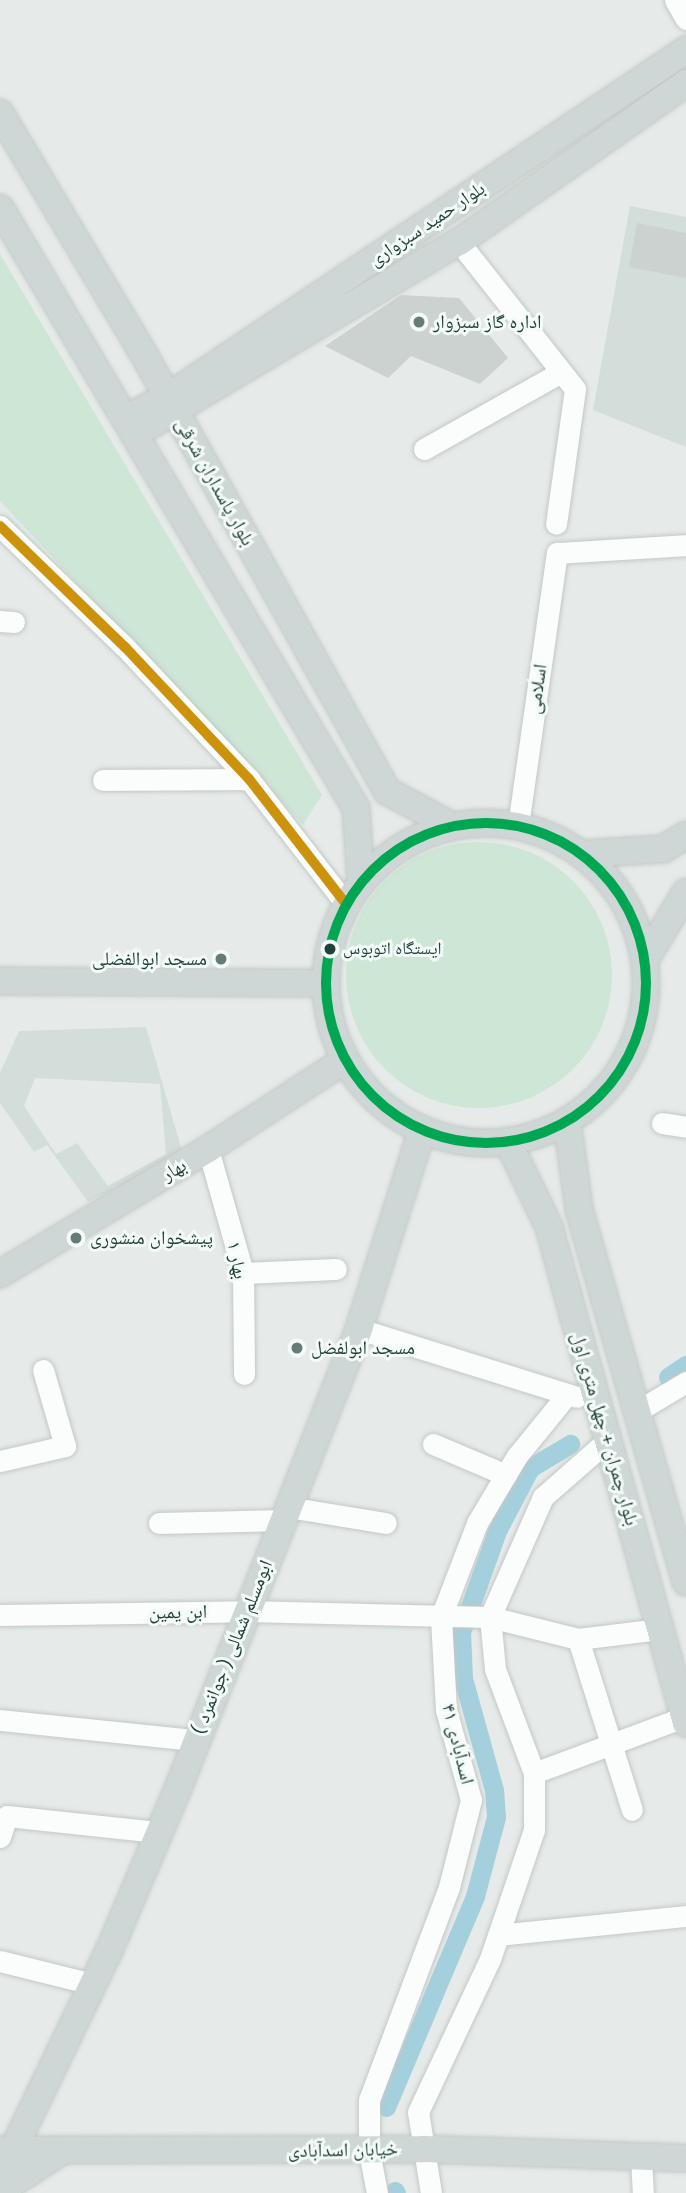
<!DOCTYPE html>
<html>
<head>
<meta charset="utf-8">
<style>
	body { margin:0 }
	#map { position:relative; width:686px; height:2193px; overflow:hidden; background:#e6ebe9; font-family:"DM Sans","Noto Naskh Arabic",sans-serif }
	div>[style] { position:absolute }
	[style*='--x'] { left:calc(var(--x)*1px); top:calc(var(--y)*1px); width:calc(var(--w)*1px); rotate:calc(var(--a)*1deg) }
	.built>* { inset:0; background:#d3ddd9 }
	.green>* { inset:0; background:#cee6d6 }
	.round { border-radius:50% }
	.canal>* { height:19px; margin:-9.5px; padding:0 9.5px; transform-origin:9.5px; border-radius:9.5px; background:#a3d0dc }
	.building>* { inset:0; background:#ccd2d0 }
	.roads { filter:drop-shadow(0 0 2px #c3c8c6) drop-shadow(0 0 2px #c3c8c6) }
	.minor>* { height:21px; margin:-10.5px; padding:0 10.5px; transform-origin:10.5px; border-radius:10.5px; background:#fbfcfc }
	.major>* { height:26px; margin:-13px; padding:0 13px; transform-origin:13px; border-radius:13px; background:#ced7d5 }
	.major>.ring { margin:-13px; padding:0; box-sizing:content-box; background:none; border:26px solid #ced7d5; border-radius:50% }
	.bus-1>* { height:10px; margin:-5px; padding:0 5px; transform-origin:5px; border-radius:5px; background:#cc920c }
	.bus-2>* { height:10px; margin:-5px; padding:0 5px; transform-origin:5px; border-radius:5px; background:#00a651 }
	.bus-2>.ring { margin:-5px; padding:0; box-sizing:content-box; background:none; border:10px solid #00a651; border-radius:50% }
	.dots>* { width:19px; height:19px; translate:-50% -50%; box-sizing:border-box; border:4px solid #f4faf7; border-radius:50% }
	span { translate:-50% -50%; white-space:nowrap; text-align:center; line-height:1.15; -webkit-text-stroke:6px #f4faf7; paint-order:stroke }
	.bus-label { font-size:17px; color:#21413b }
	.left { translate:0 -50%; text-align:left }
	.street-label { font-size:19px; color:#21413b }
	.poi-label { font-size:19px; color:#21413b }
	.right { translate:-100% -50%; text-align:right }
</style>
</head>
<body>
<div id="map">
	<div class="built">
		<i style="clip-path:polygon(630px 206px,686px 217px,686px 447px,593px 410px)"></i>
		<i style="clip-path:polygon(evenodd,146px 1027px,183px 1154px,88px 1202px,47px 1145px,34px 1152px,0 1103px,0 1073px,19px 1031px,146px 1027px,35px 1078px,160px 1084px,166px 1154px,108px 1186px,77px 1143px,56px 1154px,24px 1106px,35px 1078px)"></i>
	</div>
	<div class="green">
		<i style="clip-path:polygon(0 254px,322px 795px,303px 825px,0 501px)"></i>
		<i class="round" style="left:346px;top:842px;width:266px;height:266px"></i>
	</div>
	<div class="canal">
		<i style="--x:668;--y:1377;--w:22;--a:-34"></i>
		<i style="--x:386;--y:2107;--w:229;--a:-67.1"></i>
		<i style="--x:475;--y:1896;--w:82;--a:-75.1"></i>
		<i style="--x:496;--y:1817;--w:27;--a:-94"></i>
		<i style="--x:494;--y:1790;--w:116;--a:-105.5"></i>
		<i style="--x:463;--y:1678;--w:46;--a:-92.5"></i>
		<i style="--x:461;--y:1632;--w:107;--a:-70.4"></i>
		<i style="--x:497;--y:1531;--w:71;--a:-62.4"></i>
		<i style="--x:530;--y:1468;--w:47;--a:-31"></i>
		<i style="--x:395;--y:2191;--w:2;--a:63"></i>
	</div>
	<div class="building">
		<i style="clip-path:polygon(637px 223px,686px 233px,686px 278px,629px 267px)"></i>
		<i style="clip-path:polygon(401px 295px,459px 298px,508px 358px,480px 384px,411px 356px,388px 378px,325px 346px)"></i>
	</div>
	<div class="roads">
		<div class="minor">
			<i style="--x:675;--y:0;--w:22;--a:60"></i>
			<i style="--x:459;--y:242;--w:187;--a:51.7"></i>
			<i style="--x:575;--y:389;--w:136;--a:98"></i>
			<i style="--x:424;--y:449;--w:157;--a:-29.3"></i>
			<i style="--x:0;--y:526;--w:174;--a:44.1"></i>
			<i style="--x:125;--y:647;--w:181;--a:46.8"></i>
			<i style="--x:249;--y:779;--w:158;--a:52.2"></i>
			<i style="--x:0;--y:621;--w:14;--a:4"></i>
			<i style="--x:103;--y:780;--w:146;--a:-0.4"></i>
			<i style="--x:518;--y:826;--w:276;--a:-81.9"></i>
			<i style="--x:557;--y:553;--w:129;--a:-3.5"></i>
			<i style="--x:662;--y:1123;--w:24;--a:9"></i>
			<i style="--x:208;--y:1149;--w:129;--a:74.2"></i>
			<i style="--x:243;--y:1273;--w:101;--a:89.4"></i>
			<i style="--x:243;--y:1273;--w:93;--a:-2.5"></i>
			<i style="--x:359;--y:1329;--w:228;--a:17.3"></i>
			<i style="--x:639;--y:1410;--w:55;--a:-30.8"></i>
			<i style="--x:433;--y:1444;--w:79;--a:23"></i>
			<i style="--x:0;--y:1461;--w:67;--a:-13"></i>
			<i style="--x:65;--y:1446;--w:79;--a:-106.1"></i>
			<i style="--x:288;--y:1507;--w:99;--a:9.3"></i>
			<i style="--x:159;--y:1523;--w:124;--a:-1.4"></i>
			<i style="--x:0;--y:1615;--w:246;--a:-0.9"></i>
			<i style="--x:246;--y:1611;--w:244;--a:1.4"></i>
			<i style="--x:490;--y:1617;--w:91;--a:14"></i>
			<i style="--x:578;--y:1639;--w:82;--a:-7"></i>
			<i style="--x:578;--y:1639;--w:179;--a:72.5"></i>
			<i style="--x:0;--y:1720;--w:196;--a:5.9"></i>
			<i style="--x:534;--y:1773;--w:160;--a:-20.5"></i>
			<i style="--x:0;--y:1837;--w:22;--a:-72"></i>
			<i style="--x:7;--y:1816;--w:151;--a:6.1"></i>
			<i style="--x:498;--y:1935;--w:189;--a:-5.8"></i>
			<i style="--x:0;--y:1961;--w:95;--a:14"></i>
			<i style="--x:641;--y:2157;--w:36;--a:87"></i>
			<i style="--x:377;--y:2193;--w:43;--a:-100.8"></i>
			<i style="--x:369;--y:2151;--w:51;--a:-90"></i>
			<i style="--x:369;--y:2100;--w:228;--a:-69.4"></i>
			<i style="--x:449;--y:1887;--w:90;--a:-75.8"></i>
			<i style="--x:471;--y:1800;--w:93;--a:-105.5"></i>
			<i style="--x:446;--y:1710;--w:93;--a:-93.1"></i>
			<i style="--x:441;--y:1617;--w:101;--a:-69"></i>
			<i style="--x:477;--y:1523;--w:78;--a:-59.2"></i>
			<i style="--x:517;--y:1456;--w:76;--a:-50.9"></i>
			<i style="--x:431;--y:2193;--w:82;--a:-99.1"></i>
			<i style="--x:418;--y:2112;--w:169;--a:-64.8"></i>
			<i style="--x:490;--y:1959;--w:136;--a:-71.2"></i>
			<i style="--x:534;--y:1830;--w:57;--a:-90"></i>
			<i style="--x:534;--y:1773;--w:111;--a:-110.6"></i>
			<i style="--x:495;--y:1669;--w:52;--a:-95.5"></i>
			<i style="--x:490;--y:1617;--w:131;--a:-66.2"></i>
			<i style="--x:543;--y:1497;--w:88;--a:-41.3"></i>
		</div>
		<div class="major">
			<i style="--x:0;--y:113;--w:277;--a:59.2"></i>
			<i style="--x:142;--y:351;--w:504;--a:60.89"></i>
			<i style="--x:387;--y:791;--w:74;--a:28.3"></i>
			<i style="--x:0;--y:208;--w:698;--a:59.32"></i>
			<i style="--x:356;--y:808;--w:74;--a:86.1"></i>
			<i style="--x:126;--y:419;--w:63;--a:-29.4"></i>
			<i style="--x:181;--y:388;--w:608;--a:-33.79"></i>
			<i style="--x:135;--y:434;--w:377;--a:-30.7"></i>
			<i style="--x:459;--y:242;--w:277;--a:-35"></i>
			<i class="ring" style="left:326px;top:823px;width:294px;height:294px"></i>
			<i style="--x:582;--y:854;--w:81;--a:-3.5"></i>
			<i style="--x:663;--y:849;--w:27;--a:-31"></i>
			<i style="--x:645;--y:960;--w:79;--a:-58.9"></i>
			<i style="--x:0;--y:981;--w:325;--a:0.4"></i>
			<i style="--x:567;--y:1122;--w:88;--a:82.1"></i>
			<i style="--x:579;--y:1209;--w:388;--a:74"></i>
			<i style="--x:508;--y:1142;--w:94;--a:64.2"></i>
			<i style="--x:549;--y:1227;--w:515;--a:74.56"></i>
			<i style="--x:0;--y:1274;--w:243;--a:-31"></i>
			<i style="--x:208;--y:1149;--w:163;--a:-33"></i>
			<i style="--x:0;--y:2150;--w:424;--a:-0.1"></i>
			<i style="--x:424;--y:2149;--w:262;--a:2"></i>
			<i style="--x:0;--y:2177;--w:251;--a:-64.3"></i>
			<i style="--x:109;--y:1951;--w:185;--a:-67"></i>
			<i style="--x:181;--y:1781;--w:486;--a:-68.5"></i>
			<i style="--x:359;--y:1329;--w:209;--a:-72.4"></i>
			<i style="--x:0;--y:2191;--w:72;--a:-33"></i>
		</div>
	</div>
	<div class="bus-1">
		<i style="--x:0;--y:526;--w:174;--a:44.1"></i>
		<i style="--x:125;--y:647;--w:181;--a:46.8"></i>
		<i style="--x:249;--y:779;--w:158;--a:52.2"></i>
	</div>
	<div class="bus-2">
		<i class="ring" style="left:326px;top:823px;width:310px;height:310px"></i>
	</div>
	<div class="dots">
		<i style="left:419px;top:322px;background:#667c78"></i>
		<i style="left:330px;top:949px;background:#21413b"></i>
		<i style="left:221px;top:959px;background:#667c78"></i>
		<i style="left:76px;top:1238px;background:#667c78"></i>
		<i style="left:297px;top:1348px;background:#667c78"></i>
	</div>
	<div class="bus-label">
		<span class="left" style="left:343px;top:949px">ایستگاه اتوبوس</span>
	</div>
	<div class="street-label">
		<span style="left:427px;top:224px;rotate:-34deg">بلوار حمید سبزواری</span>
		<span style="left:215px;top:482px;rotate:61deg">بلوار پاسداران شرقی</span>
		<span style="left:537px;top:689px;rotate:-82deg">اسلامی</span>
		<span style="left:174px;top:1170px;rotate:-31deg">بهار</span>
		<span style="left:237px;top:1260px;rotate:79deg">بهار ۱</span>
		<span style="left:605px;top:1429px;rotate:74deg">بلوار چمران + چهل متری اول</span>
		<span style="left:178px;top:1612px;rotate:-1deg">ابن یمین</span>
		<span style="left:232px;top:1647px;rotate:-68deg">ابومسلم شمالی ( جوانمرد )</span>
		<span style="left:458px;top:1744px;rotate:76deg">اسدآبادی ۴۱</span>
		<span style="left:343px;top:2150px;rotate:-1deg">خیابان اسدآبادی</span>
	</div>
	<div class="poi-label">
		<span class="left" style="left:433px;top:322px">اداره گاز سبزوار</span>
		<span class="right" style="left:207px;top:959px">مسجد ابوالفضلی</span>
		<span class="left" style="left:90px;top:1238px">پیشخوان منشوری</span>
		<span class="left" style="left:311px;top:1348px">مسجد ابولفضل</span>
	</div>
</div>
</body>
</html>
